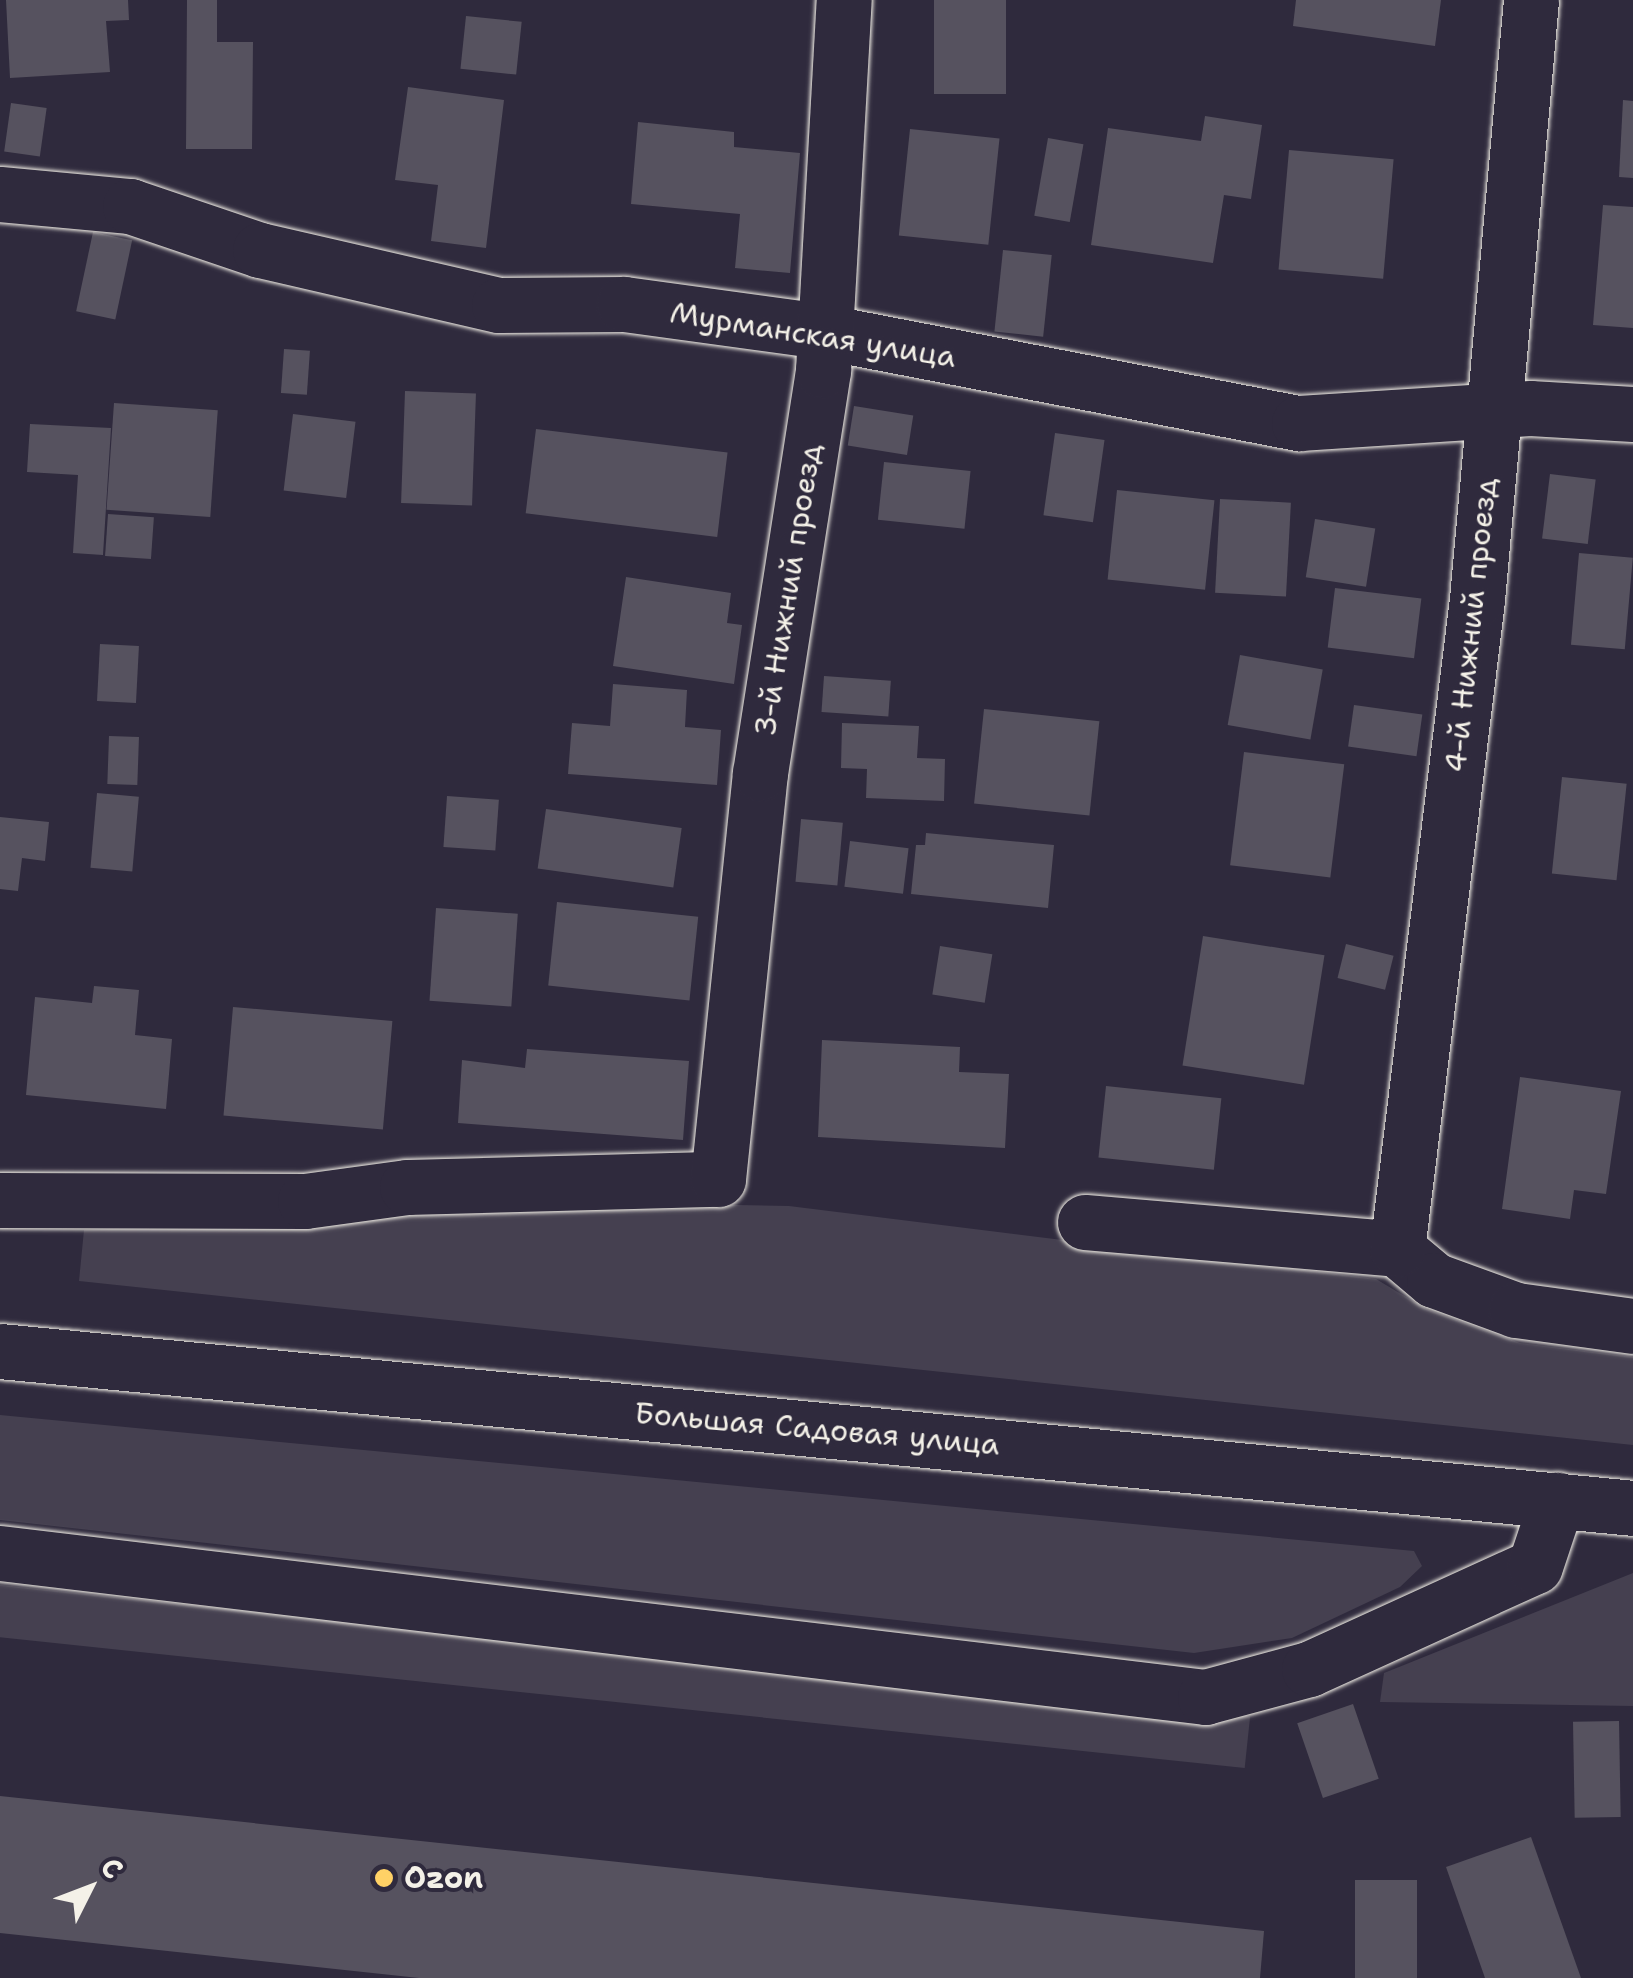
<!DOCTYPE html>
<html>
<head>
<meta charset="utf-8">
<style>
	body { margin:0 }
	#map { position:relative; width:1633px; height:1978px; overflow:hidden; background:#2f2a3d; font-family:"Shantell Sans",sans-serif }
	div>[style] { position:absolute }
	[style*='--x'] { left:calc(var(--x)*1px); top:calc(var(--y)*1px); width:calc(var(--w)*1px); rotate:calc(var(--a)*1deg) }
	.green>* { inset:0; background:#454050; transform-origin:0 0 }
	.building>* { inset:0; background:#56525f; transform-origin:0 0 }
	.roads { filter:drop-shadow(0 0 2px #f4f1e8) drop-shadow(0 0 2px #f4f1e8) }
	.minor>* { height:55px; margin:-27.5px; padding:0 27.5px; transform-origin:27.5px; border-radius:27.5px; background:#2f2a3d }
	.major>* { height:55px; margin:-27.5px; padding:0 27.5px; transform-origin:27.5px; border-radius:27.5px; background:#2f2a3d }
	.dots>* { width:28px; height:28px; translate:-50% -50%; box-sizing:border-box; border:5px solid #2f2a3d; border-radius:50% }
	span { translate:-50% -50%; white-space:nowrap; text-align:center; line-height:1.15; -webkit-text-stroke:8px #2f2a3d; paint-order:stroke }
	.street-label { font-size:30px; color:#f4f1e8 }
	.poi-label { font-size:30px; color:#f4f1e8; font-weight:700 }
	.left { translate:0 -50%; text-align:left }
	.north { position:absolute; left:40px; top:1838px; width:100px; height:100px; -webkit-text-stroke:8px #2f2a3d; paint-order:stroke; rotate:48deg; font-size:28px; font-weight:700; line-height:40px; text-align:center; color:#f4f1e8 }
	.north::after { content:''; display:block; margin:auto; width:35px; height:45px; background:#f4f1e8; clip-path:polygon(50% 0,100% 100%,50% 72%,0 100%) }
</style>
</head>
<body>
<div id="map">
	<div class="green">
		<i style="clip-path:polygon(683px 1204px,789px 1206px,1376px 1279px,1426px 1309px,1520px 1343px,1633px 1357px,1633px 1445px,79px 1281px,84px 1230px)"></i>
		<i style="clip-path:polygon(0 1415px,1414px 1551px,1422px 1566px,1400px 1587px,1292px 1638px,1194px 1653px,0 1520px)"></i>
		<i style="clip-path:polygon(1633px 1573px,1633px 1706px,1380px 1702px,1384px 1673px)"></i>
		<i style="left:0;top:1585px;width:1257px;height:52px;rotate:6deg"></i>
	</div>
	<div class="building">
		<i style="clip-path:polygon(6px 0,128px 0,129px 20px,106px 21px,110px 72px,10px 78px)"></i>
		<i style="clip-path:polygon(187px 0,217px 0,217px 42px,253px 42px,252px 149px,186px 149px)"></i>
		<i style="left:934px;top:0;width:72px;height:94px"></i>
		<i style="clip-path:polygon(1296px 0,1441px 0,1435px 46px,1293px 26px)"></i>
		<i style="left:466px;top:16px;width:56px;height:53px;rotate:6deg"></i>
		<i style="clip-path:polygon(408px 87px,504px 100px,486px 248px,431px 241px,438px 185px,395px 180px)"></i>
		<i style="clip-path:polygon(1623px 100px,1633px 101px,1633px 178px,1619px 177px)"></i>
		<i style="left:11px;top:103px;width:36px;height:49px;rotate:8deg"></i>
		<i style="clip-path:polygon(1205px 116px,1262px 125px,1251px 199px,1224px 195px,1213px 263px,1091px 245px,1108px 128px,1201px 141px)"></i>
		<i style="clip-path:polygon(638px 122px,734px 132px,734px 147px,800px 153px,790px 273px,735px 268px,740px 214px,631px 204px)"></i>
		<i style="left:910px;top:129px;width:90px;height:107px;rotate:6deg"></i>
		<i style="left:1048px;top:138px;width:36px;height:79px;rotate:10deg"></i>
		<i style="left:1289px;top:150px;width:105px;height:120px;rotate:5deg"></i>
		<i style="clip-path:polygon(1603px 205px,1633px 207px,1633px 328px,1593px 325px)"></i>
		<i style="left:93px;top:232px;width:40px;height:81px;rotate:12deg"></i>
		<i style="left:1003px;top:250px;width:49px;height:82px;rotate:6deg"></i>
		<i style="left:284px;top:349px;width:26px;height:44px;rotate:4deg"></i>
		<i style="left:405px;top:391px;width:71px;height:112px;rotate:2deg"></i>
		<i style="left:114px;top:403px;width:104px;height:107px;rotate:4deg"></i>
		<i style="left:854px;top:406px;width:60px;height:40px;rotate:9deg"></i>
		<i style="left:293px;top:414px;width:63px;height:77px;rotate:7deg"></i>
		<i style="clip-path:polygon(30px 424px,111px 428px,103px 555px,73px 553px,78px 475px,27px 472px)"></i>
		<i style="left:536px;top:429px;width:193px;height:85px;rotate:7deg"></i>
		<i style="left:1055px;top:433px;width:50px;height:83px;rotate:8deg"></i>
		<i style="left:884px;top:462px;width:87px;height:58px;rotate:6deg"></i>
		<i style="left:1550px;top:474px;width:46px;height:65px;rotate:7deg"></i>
		<i style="left:1117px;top:490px;width:98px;height:90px;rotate:6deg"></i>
		<i style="left:1220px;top:499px;width:71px;height:94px;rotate:3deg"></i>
		<i style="left:108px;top:514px;width:46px;height:42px;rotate:4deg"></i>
		<i style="left:1315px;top:519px;width:61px;height:59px;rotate:9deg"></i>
		<i style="left:1579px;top:553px;width:54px;height:92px;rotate:5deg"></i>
		<i style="clip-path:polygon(626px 577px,731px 593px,727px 623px,742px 625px,734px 684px,613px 666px)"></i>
		<i style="left:1335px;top:588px;width:87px;height:60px;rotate:7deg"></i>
		<i style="left:100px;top:644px;width:39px;height:57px;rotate:3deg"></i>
		<i style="left:1240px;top:655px;width:84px;height:71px;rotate:10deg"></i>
		<i style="left:824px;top:676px;width:67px;height:36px;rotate:4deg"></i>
		<i style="clip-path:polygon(613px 684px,687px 690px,685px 727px,721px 730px,717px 785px,568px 774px,572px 723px,610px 726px)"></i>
		<i style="left:1354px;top:705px;width:69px;height:42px;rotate:8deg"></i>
		<i style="left:984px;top:709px;width:116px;height:95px;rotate:6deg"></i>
		<i style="clip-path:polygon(842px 723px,919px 726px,917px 758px,945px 759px,944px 801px,866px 798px,867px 769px,841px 768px)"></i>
		<i style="left:109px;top:736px;width:30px;height:48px;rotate:2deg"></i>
		<i style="left:1244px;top:752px;width:101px;height:114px;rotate:7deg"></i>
		<i style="left:1562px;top:777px;width:65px;height:97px;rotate:6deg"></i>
		<i style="left:97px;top:793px;width:42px;height:75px;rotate:5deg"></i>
		<i style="left:447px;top:796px;width:52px;height:51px;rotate:4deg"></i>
		<i style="left:546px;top:809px;width:137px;height:60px;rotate:8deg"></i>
		<i style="clip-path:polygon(0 817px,49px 822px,45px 861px,22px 858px,18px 891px,0 889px)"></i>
		<i style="left:801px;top:819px;width:42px;height:63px;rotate:5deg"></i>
		<i style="clip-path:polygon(926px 833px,1054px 845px,1048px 908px,911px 894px,916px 845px,925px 845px)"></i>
		<i style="left:850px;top:841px;width:59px;height:46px;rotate:7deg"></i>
		<i style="left:557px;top:902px;width:142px;height:84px;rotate:6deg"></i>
		<i style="left:436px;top:908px;width:82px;height:93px;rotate:4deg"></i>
		<i style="left:1203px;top:936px;width:123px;height:131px;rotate:9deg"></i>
		<i style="left:1346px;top:944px;width:49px;height:35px;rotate:14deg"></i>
		<i style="left:940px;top:946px;width:53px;height:49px;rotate:9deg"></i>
		<i style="clip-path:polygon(94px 986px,139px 990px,135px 1035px,172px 1039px,166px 1109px,26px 1095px,35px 997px,92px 1003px)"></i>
		<i style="left:233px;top:1007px;width:160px;height:109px;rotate:5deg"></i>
		<i style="clip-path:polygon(822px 1040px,960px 1047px,959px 1072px,1009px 1074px,1005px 1148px,818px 1137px)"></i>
		<i style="clip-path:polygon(527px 1049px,689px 1061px,683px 1140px,458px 1123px,462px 1060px,525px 1068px)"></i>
		<i style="clip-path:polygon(1520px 1077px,1621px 1091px,1606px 1194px,1574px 1190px,1570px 1219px,1502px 1209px)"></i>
		<i style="left:1106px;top:1086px;width:116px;height:72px;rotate:6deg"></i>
		<i style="left:1353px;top:1704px;width:79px;height:59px;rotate:71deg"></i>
		<i style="left:1619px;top:1721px;width:96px;height:46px;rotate:89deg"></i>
		<i style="clip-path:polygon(0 1796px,1264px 1931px,1260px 1978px,419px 1978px,0 1933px)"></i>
		<i style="clip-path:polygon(1531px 1837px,1581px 1978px,1485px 1978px,1446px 1867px)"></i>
		<i style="left:1355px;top:1880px;width:62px;height:98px"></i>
	</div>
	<div class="roads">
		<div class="minor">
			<i style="--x:0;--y:194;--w:131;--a:5.3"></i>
			<i style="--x:130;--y:206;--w:137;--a:18.7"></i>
			<i style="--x:260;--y:250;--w:245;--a:13"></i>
			<i style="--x:499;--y:305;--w:125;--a:-0.5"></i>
			<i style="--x:624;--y:304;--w:198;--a:7.8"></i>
			<i style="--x:820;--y:331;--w:488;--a:10.9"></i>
			<i style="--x:1299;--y:423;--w:231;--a:-3.7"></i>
			<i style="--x:1530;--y:408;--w:103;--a:3.3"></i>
			<i style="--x:0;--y:1200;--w:305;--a:0.2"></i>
			<i style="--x:305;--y:1201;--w:103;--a:-7.8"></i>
			<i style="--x:407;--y:1187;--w:311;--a:-1.5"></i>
			<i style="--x:718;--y:1179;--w:408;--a:-84.1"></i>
			<i style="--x:760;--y:773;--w:408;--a:-81.1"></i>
			<i style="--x:823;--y:370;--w:371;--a:-86.8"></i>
			<i style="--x:1085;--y:1222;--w:313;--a:4.9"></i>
			<i style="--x:1397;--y:1249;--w:48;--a:40"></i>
			<i style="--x:1434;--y:1280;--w:87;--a:20.1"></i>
			<i style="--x:1516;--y:1310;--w:118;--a:7.8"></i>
			<i style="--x:1397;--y:1249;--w:655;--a:-82.98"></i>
			<i style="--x:1477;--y:599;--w:601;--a:-84.85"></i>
			<i style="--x:0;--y:1553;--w:1214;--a:6.81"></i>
			<i style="--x:1205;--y:1697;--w:108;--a:-15.1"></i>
			<i style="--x:1309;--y:1669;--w:248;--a:-24.5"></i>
			<i style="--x:1535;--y:1566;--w:70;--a:-71.6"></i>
		</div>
		<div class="major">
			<i style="--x:0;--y:1351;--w:1641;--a:5.49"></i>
		</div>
	</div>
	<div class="dots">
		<i style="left:384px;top:1878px;background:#ffd166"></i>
	</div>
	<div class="street-label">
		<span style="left:813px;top:335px;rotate:9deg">Мурманская улица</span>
		<span style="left:788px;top:590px;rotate:-81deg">3-й Нижний проезд</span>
		<span style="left:1471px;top:625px;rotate:-84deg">4-й Нижний проезд</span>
		<span style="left:817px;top:1429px;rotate:5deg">Большая Садовая улица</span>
	</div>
	<div class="poi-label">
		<span class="left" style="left:404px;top:1878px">Ozon</span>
	</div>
	<div class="north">С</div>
</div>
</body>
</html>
